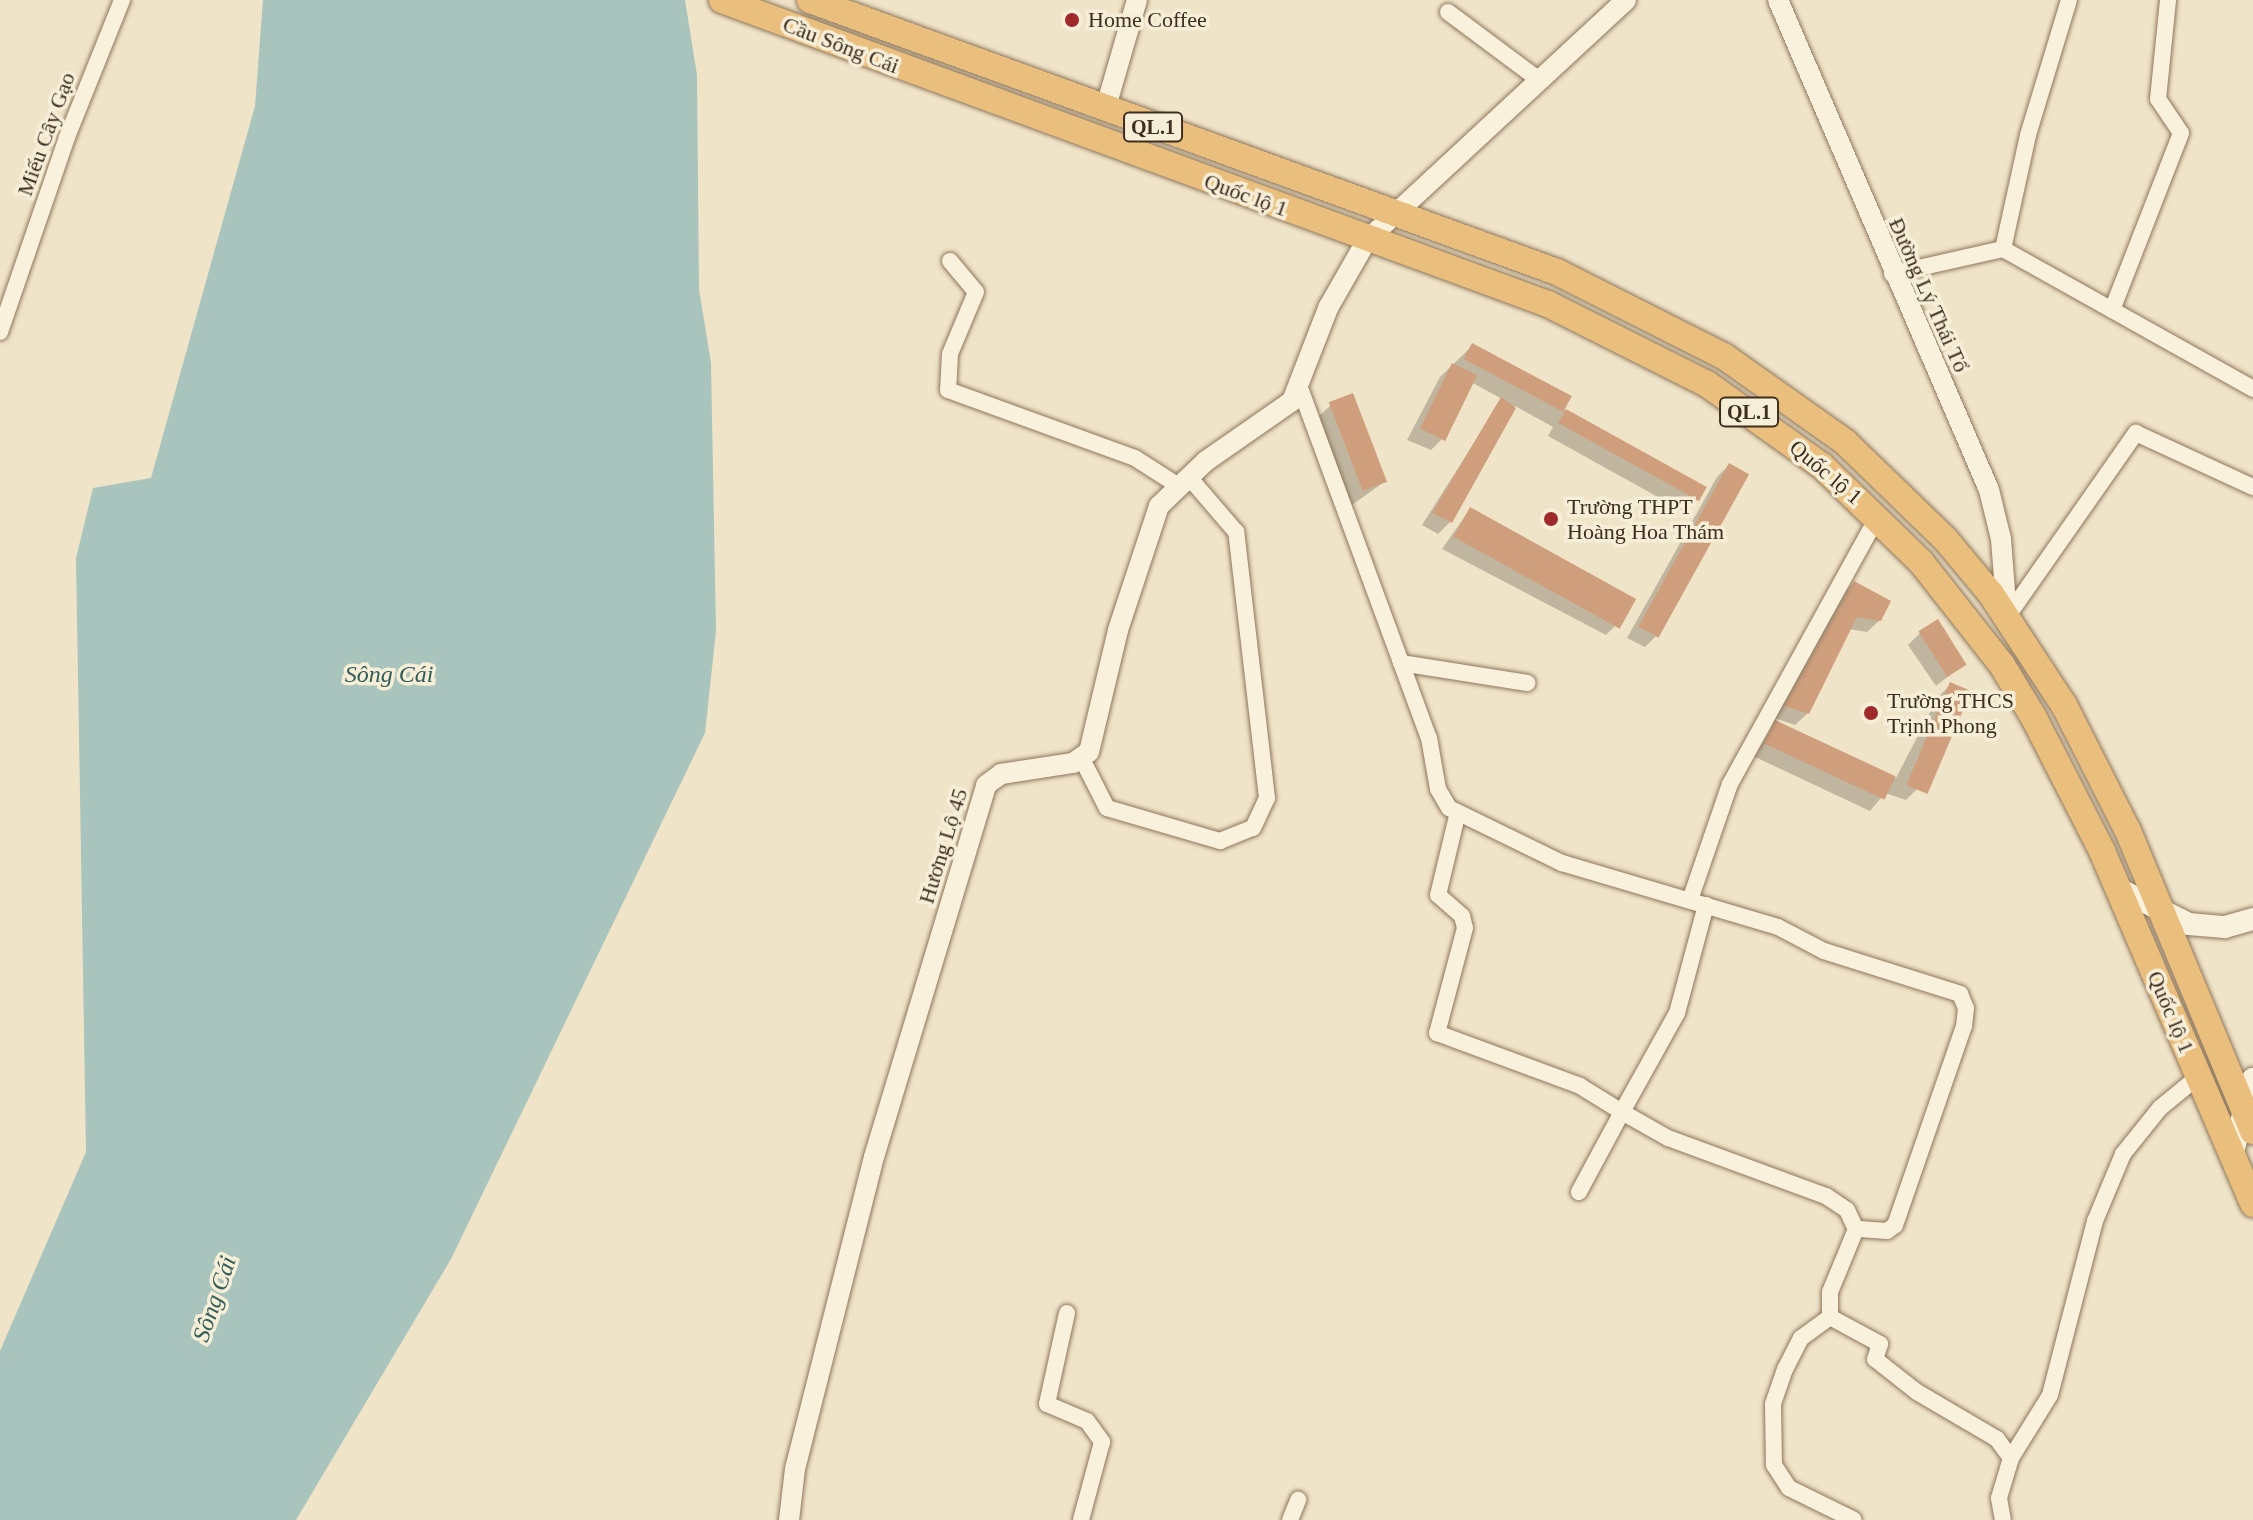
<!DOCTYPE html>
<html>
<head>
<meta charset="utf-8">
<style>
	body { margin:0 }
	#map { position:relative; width:2253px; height:1520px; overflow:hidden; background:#f0e4c8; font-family:Georgia,serif }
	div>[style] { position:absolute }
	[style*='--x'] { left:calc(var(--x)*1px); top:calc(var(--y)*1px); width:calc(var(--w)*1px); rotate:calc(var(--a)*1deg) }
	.water>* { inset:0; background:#a9c4bc }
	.shadow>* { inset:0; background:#0003 }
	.building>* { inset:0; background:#cf9f7d; transform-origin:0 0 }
	.roads { filter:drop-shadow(0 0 2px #8d765c) drop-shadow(0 0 2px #8d765c) }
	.minor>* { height:16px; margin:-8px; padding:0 8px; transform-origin:8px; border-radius:8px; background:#faf1dc }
	.tertiary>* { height:20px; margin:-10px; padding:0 10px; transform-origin:10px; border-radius:10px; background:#faf1dc }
	.secondary>* { height:22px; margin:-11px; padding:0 11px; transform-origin:11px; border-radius:11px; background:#faf1dc }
	.trunk>* { height:26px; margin:-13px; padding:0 13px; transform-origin:13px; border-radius:13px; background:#eabe7c }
	.dots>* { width:22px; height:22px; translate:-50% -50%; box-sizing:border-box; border:4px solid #f7eed8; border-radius:50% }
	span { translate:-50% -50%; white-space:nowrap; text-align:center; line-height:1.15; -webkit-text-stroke:7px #f7eed8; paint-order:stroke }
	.shield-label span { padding:2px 6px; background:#f7eed8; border:2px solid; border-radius:6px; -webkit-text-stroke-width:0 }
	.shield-label { font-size:20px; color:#3d2e20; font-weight:700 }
	.poi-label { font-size:22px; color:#3d2e20 }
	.left { translate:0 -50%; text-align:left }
	.street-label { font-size:22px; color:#3d2e20 }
	.water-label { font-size:24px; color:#2f5d5a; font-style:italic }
</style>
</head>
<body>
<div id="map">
	<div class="water">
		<i style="clip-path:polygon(263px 0,685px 0,697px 75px,699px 289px,711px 363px,716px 631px,705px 733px,451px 1259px,296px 1520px,0 1520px,0 1351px,86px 1152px,76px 558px,93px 488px,151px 478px,255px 106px)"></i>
	</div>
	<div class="shadow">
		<i style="clip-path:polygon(1473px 345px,1562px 409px,1703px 489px,1697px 500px,1685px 512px,1548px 436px,1553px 427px,1515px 406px,1450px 522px,1438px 534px,1422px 525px,1502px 399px,1471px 382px,1443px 438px,1431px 450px,1407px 440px,1440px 377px)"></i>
		<i style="clip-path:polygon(1331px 405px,1384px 482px,1352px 505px,1318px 417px)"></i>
		<i style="clip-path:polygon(1729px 465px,1657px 635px,1645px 647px,1627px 638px,1717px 477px)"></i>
		<i style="clip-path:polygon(1470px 509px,1618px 623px,1606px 635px,1442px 549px)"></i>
		<i style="clip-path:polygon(1854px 583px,1880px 620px,1867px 632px,1849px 629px,1808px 713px,1795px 725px,1774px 718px,1842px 595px)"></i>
		<i style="clip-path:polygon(1920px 633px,1964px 664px,1936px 686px,1908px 645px)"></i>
		<i style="clip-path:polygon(1950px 685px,1918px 788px,1906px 800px,1885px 793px,1870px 811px,1753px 756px,1776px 723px,1896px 778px,1938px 697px)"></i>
	</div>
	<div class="building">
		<i style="left:1472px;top:343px;width:113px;height:18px;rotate:28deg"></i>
		<i style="left:1452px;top:363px;width:28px;height:73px;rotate:26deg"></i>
		<i style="left:1353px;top:393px;width:95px;height:26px;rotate:69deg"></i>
		<i style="clip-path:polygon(1501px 397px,1516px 408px,1452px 523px,1432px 513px)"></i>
		<i style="left:1566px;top:409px;width:161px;height:16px;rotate:29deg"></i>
		<i style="left:1729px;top:463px;width:23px;height:187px;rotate:29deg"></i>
		<i style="left:1470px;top:507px;width:190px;height:34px;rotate:29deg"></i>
		<i style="clip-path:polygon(1854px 581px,1891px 601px,1881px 621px,1857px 617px,1809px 714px,1784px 706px)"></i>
		<i style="left:1938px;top:619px;width:54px;height:23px;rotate:58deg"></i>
		<i style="left:1950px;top:682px;width:23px;height:112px;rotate:23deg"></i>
		<i style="left:1775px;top:720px;width:133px;height:26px;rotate:25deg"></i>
	</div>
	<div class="roads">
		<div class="minor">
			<i style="--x:1448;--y:12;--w:112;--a:36.7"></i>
			<i style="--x:2003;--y:249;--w:117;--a:-77.6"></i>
			<i style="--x:2028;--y:135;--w:141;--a:-73.1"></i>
			<i style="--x:950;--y:261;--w:40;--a:50"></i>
			<i style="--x:976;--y:292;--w:67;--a:112.8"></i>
			<i style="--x:950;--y:354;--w:36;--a:93"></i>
			<i style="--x:948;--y:390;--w:199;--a:20"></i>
			<i style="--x:1135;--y:458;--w:50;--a:32.7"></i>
			<i style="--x:1892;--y:274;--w:114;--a:-12.7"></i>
			<i style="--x:2003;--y:249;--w:287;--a:29.2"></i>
			<i style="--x:2112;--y:310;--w:190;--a:-68.7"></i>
			<i style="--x:2181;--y:133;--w:41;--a:-124.1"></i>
			<i style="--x:2158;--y:99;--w:100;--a:-84.2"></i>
			<i style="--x:0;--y:332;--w:206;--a:-71"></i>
			<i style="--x:67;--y:137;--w:148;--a:-68.1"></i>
			<i style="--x:1300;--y:388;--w:373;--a:69.8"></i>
			<i style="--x:1429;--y:738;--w:52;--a:80"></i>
			<i style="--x:1438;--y:789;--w:22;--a:60"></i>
			<i style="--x:1449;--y:808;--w:126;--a:26"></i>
			<i style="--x:1562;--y:863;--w:225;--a:16.5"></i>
			<i style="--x:1778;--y:927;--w:52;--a:27.6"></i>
			<i style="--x:1824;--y:951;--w:143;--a:17.5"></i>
			<i style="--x:1960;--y:994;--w:15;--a:67"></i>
			<i style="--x:1966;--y:1008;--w:18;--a:96"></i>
			<i style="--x:1964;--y:1026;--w:211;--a:109.1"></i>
			<i style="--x:1895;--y:1225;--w:10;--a:143"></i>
			<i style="--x:1887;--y:1231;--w:31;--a:-176"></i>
			<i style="--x:2007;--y:617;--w:225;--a:-55"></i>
			<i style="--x:2136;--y:433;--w:129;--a:24.8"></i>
			<i style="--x:1401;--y:663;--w:128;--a:9"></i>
			<i style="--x:1082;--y:759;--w:55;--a:63"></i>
			<i style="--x:1107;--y:808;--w:118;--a:16.3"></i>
			<i style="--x:1220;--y:841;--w:35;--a:-22"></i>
			<i style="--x:1253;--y:828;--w:33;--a:-65"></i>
			<i style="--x:1267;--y:798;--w:268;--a:-96.6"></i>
			<i style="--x:1236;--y:532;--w:74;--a:-130.6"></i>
			<i style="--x:1457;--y:816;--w:81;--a:103.5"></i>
			<i style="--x:1438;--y:895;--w:32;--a:41"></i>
			<i style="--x:1462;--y:916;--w:12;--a:76"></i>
			<i style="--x:1465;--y:928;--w:109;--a:104.9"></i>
			<i style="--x:1437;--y:1033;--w:153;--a:20.3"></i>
			<i style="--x:1580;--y:1086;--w:49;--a:31.8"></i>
			<i style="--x:1622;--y:1112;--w:91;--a:118.3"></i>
			<i style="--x:1690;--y:900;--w:123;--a:-71"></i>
			<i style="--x:1730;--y:784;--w:306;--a:-61.1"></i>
			<i style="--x:1706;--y:905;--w:112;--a:105"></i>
			<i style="--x:1677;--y:1013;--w:113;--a:119.1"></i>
			<i style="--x:1622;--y:1112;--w:53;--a:29.5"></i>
			<i style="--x:1668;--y:1138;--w:168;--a:20.2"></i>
			<i style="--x:1826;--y:1196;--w:25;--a:34"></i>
			<i style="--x:1847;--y:1210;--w:21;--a:65"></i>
			<i style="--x:1856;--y:1229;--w:68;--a:112.4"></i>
			<i style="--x:1830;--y:1292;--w:25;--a:90"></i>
			<i style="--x:1830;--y:1317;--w:57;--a:28.4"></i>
			<i style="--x:1880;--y:1344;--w:16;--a:108"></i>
			<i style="--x:1875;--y:1359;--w:53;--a:38.2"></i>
			<i style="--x:1917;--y:1392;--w:93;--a:30.4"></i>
			<i style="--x:1997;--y:1439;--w:24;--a:54"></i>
			<i style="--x:2011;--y:1458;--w:42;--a:106.7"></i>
			<i style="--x:1999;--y:1498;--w:22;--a:80"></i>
			<i style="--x:1067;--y:1313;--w:93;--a:102.4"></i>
			<i style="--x:1047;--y:1404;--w:43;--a:23"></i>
			<i style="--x:1087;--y:1421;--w:26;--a:54"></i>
			<i style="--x:1102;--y:1442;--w:81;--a:105.1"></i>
			<i style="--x:1830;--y:1317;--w:36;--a:144"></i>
			<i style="--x:1801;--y:1338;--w:35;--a:117"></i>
			<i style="--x:1785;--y:1369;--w:37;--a:109"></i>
			<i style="--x:1773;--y:1404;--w:61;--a:89.1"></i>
			<i style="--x:1774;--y:1465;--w:27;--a:57"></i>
			<i style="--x:1789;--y:1488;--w:72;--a:26.2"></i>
			<i style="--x:2011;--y:1458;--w:74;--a:-58.2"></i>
			<i style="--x:2050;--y:1395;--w:180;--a:-75.5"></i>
			<i style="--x:2095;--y:1221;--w:73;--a:-67.3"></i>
			<i style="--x:2123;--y:1154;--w:59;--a:-51.2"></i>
			<i style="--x:2160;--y:1108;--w:50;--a:-39.4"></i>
			<i style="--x:1290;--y:1520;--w:22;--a:-68"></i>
		</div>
		<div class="tertiary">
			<i style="--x:1778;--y:0;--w:533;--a:66.7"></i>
			<i style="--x:1989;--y:490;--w:50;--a:76.2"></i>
			<i style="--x:2001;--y:539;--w:78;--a:85.6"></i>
			<i style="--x:1105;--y:110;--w:115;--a:-73.8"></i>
			<i style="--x:789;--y:1520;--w:51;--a:-83.3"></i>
			<i style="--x:795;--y:1469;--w:322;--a:-75.8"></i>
			<i style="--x:874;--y:1157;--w:388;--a:-73.2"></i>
			<i style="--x:986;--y:785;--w:19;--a:-36"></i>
			<i style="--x:1001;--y:774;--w:73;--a:-8.7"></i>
			<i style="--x:1073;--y:763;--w:19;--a:-35"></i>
			<i style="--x:1089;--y:752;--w:125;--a:-76.6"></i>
			<i style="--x:1118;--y:630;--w:131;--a:-71.7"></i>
			<i style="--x:1159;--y:506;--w:65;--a:-43.8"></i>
			<i style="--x:1206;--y:461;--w:105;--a:-34.9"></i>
			<i style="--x:1292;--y:401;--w:100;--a:-68.8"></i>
			<i style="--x:1328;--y:308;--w:78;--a:-60.2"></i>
			<i style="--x:1367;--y:240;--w:353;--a:-42.8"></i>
		</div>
		<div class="secondary">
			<i style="--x:2117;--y:888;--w:80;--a:26.6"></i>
			<i style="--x:2189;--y:924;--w:36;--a:5"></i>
			<i style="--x:2225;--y:927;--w:29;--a:-16"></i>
			<i style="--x:2232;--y:1155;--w:79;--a:-74.6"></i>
		</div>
		<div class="trunk">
			<i style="--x:722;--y:0;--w:880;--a:20.21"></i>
			<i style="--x:1548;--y:304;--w:178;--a:26.7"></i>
			<i style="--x:1707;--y:384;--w:141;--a:35.5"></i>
			<i style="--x:1822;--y:466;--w:138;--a:44.1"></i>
			<i style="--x:1921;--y:562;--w:131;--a:51.8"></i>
			<i style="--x:2002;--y:665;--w:62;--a:58.9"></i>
			<i style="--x:2034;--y:718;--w:149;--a:62.9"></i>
			<i style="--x:2102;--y:851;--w:384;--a:66.8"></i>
			<i style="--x:810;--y:0;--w:795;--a:20.01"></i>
			<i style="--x:1557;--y:272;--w:188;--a:26.8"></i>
			<i style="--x:1725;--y:357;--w:147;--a:35.3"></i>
			<i style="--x:1845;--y:442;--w:141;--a:44.1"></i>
			<i style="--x:1946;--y:540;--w:70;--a:50.2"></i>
			<i style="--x:1991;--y:594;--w:133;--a:56.7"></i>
			<i style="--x:2064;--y:705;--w:141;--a:63.1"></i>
			<i style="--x:2128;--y:831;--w:325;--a:67.4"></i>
		</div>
	</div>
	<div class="dots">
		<i style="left:1072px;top:20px;background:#9e2a2b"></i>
		<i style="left:1551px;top:519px;background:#9e2a2b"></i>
		<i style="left:1871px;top:713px;background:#9e2a2b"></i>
	</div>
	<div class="shield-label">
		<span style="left:1153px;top:127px">QL.1</span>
		<span style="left:1749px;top:412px">QL.1</span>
	</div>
	<div class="poi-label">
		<span class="left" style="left:1088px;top:20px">Home Coffee</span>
		<span class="left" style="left:1567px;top:519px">Trường THPT<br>Hoàng Hoa Thám</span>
		<span class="left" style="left:1887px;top:713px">Trường THCS<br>Trịnh Phong</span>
	</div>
	<div class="street-label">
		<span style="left:841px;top:45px;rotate:21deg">Cầu Sông Cái</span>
		<span style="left:46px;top:134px;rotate:-70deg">Miếu Cây Gạo</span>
		<span style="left:1246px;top:195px;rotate:20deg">Quốc lộ 1</span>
		<span style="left:1929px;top:295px;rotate:66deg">Đường Lý Thái Tổ</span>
		<span style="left:1826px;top:472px;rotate:40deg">Quốc lộ 1</span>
		<span style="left:943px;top:846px;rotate:-73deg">Hương Lộ 45</span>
		<span style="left:2171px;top:1012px;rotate:67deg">Quốc lộ 1</span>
	</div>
	<div class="water-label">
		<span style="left:389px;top:675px">Sông Cái</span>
		<span style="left:215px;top:1299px;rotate:-71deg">Sông Cái</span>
	</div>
</div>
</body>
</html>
